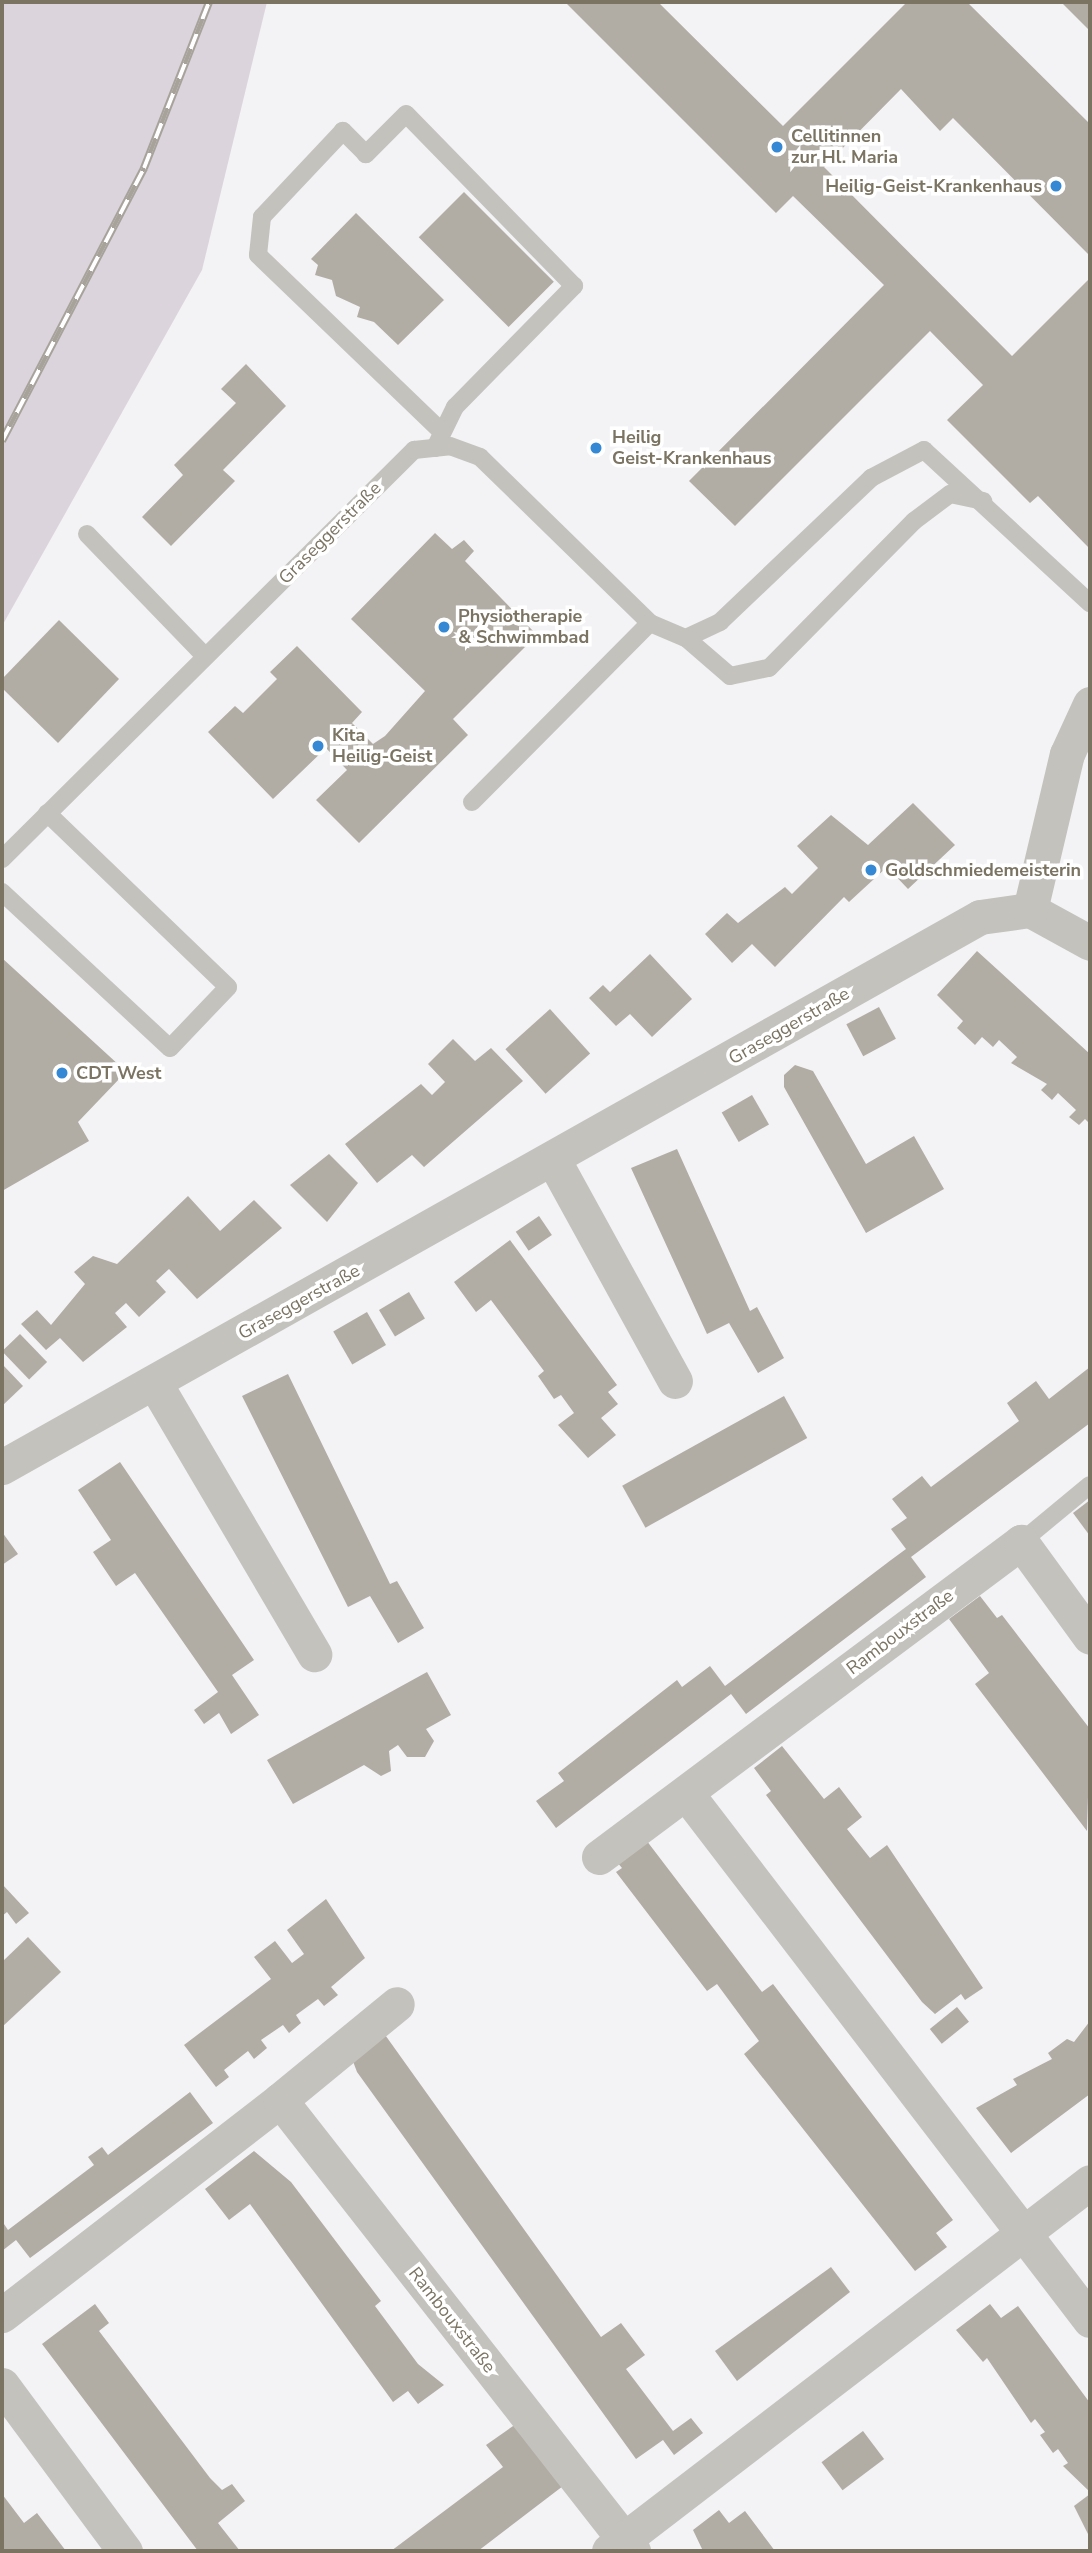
<!DOCTYPE html>
<html>
<head>
<meta charset="utf-8">
<style>
	body { margin:0 }
	#map { position:relative; width:1092px; height:2553px; overflow:hidden; background:#f3f2f5; font-family:"Nunito Sans",sans-serif }
	div>[style] { position:absolute }
	[style*='--x'] { left:calc(var(--x)*1px); top:calc(var(--y)*1px); width:calc(var(--w)*1px); rotate:calc(var(--a)*1deg) }
	.green>* { inset:0; background:#dbd4dc }
	.building>* { inset:0; background:#b1ada5; transform-origin:0 0 }
	.lane>* { height:18px; margin:-9px; padding:0 9px; transform-origin:9px; border-radius:9px; background:#c4c2bd }
	.street>* { height:35px; margin:-17.5px; padding:0 17.5px; transform-origin:17.5px; border-radius:17.5px; background:#c4c2bd }
	.rail>* { height:8px; margin-top:-4px; transform-origin:0; background:repeating-linear-gradient(90deg,#fff 0 16px,#a7a39b 0 32px); box-sizing:border-box; border-block:2px solid #a7a39b }
	.dots>* { width:19px; height:19px; translate:-50% -50%; box-sizing:border-box; border:4px solid #fff; border-radius:50% }
	span { translate:-50% -50%; white-space:nowrap; text-align:center; line-height:1.15; -webkit-text-stroke:7px #fff; paint-order:stroke }
	.poi-label { font-size:18px; color:#7b7463; font-weight:700 }
	.left { translate:0 -50%; text-align:left }
	.right { translate:-100% -50%; text-align:right }
	.street-label { font-size:18px; color:#7b7463 }
	.frame { position:absolute; inset:0; border:4px solid #7b7463; pointer-events:none }
</style>
</head>
<body>
<div id="map">
	<div class="green">
		<i style="clip-path:polygon(2px 2px,267px 2px,202px 270px,2px 626px)"></i>
	</div>
	<div class="building">
		<i style="clip-path:polygon(565px 2px,658px 2px,783px 126px,907px 2px,967px 2px,1090px 124px,1090px 256px,953px 118px,940px 131px,901px 89px,824px 167px,1012px 356px,1090px 278px,1090px 549px,1038px 496px,1030px 503px,947px 420px,983px 385px,930px 331px,735px 526px,689px 481px,884px 285px,793px 196px,776px 213px)"></i>
		<i style="clip-path:polygon(1061px 2px,1090px 2px,1090px 31px)"></i>
		<i style="left:464px;top:192px;width:127px;height:64px;rotate:45deg"></i>
		<i style="clip-path:polygon(356px 213px,444px 300px,398px 345px,374px 322px,357px 317px,360px 307px,336px 296px,332px 280px,315px 275px,318px 265px,311px 259px)"></i>
		<i style="clip-path:polygon(246px 364px,286px 406px,223px 470px,235px 481px,171px 546px,142px 517px,183px 475px,174px 465px,236px 403px,221px 389px)"></i>
		<i style="clip-path:polygon(435px 533px,452px 549px,464px 540px,474px 551px,465px 561px,537px 635px,453px 719px,468px 735px,359px 843px,316px 800px,347px 770px,326px 748px,273px 799px,208px 732px,235px 706px,243px 713px,277px 679px,270px 672px,297px 646px,362px 712px,352px 723px,373px 744px,385px 736px,425px 691px,351px 619px)"></i>
		<i style="clip-path:polygon(59px 620px,119px 679px,58px 743px,2px 688px,2px 679px)"></i>
		<i style="clip-path:polygon(913px 803px,955px 845px,908px 889px,887px 867px,849px 902px,844px 897px,775px 967px,752px 944px,732px 963px,705px 934px,727px 913px,738px 923px,785px 887px,792px 894px,818px 868px,797px 846px,831px 815px,868px 845px)"></i>
		<i style="clip-path:polygon(977px 951px,1090px 1054px,1090px 1124px,1085px 1119px,1079px 1125px,1069px 1117px,1076px 1110px,1058px 1093px,1052px 1100px,1041px 1090px,1047px 1084px,1011px 1063px,1017px 1057px,999px 1040px,993px 1047px,982px 1037px,975px 1045px,957px 1028px,963px 1021px,937px 995px)"></i>
		<i style="clip-path:polygon(650px 954px,692px 999px,652px 1037px,630px 1014px,616px 1026px,589px 998px,603px 985px,610px 992px)"></i>
		<i style="clip-path:polygon(2px 958px,120px 1066px,122px 1076px,78px 1122px,89px 1141px,2px 1191px)"></i>
		<i style="left:879px;top:1007px;width:36px;height:37px;rotate:62deg"></i>
		<i style="left:550px;top:1009px;width:60px;height:60px;rotate:48deg"></i>
		<i style="clip-path:polygon(453px 1039px,475px 1061px,491px 1048px,523px 1081px,424px 1167px,412px 1155px,377px 1183px,345px 1144px,421px 1084px,432px 1095px,445px 1082px,428px 1064px)"></i>
		<i style="clip-path:polygon(795px 1065px,813px 1071px,866px 1164px,914px 1136px,944px 1189px,866px 1233px,784px 1087px,784px 1075px)"></i>
		<i style="left:752px;top:1095px;width:34px;height:35px;rotate:60deg"></i>
		<i style="clip-path:polygon(677px 1149px,750px 1311px,757px 1307px,784px 1358px,758px 1373px,729px 1323px,707px 1334px,631px 1168px)"></i>
		<i style="clip-path:polygon(329px 1154px,358px 1183px,327px 1222px,290px 1185px)"></i>
		<i style="clip-path:polygon(188px 1196px,220px 1231px,254px 1200px,282px 1228px,197px 1299px,169px 1269px,156px 1281px,166px 1292px,139px 1317px,126px 1303px,115px 1313px,127px 1327px,83px 1362px,60px 1338px,46px 1350px,21px 1324px,37px 1310px,51px 1325px,85px 1284px,74px 1272px,93px 1256px,117px 1264px)"></i>
		<i style="left:539px;top:1216px;width:23px;height:28px;rotate:56deg"></i>
		<i style="clip-path:polygon(510px 1240px,617px 1385px,608px 1392px,618px 1404px,601px 1418px,616px 1435px,588px 1458px,558px 1425px,574px 1413px,561px 1395px,554px 1399px,538px 1376px,544px 1371px,491px 1300px,476px 1312px,454px 1282px)"></i>
		<i style="left:409px;top:1292px;width:31px;height:35px;rotate:59deg"></i>
		<i style="left:367px;top:1312px;width:38px;height:39px;rotate:60deg"></i>
		<i style="left:20px;top:1334px;width:39px;height:25px;rotate:46deg"></i>
		<i style="clip-path:polygon(2px 1364px,23px 1386px,2px 1406px)"></i>
		<i style="clip-path:polygon(1090px 1367px,1090px 1423px,911px 1557px,926px 1577px,746px 1714px,731px 1694px,556px 1828px,536px 1801px,564px 1781px,558px 1773px,677px 1680px,682px 1687px,710px 1666px,725px 1686px,891px 1560px,906px 1549px,891px 1529px,907px 1518px,892px 1499px,922px 1476px,931px 1487px,1019px 1421px,1007px 1403px,1036px 1381px,1049px 1399px)"></i>
		<i style="clip-path:polygon(288px 1374px,390px 1584px,397px 1581px,424px 1628px,398px 1643px,370px 1596px,348px 1607px,242px 1396px)"></i>
		<i style="left:784px;top:1396px;width:48px;height:185px;rotate:61deg"></i>
		<i style="clip-path:polygon(120px 1462px,254px 1660px,232px 1675px,259px 1715px,231px 1734px,219px 1713px,204px 1724px,194px 1710px,218px 1692px,135px 1573px,116px 1586px,93px 1552px,111px 1540px,78px 1490px)"></i>
		<i style="clip-path:polygon(1090px 1500px,1090px 1536px,1073px 1513px)"></i>
		<i style="clip-path:polygon(2px 1532px,18px 1554px,2px 1565px)"></i>
		<i style="clip-path:polygon(980px 1596px,997px 1618px,1002px 1615px,1090px 1729px,1087px 1831px,975px 1684px,989px 1673px,949px 1619px)"></i>
		<i style="clip-path:polygon(427px 1672px,451px 1715px,426px 1729px,434px 1741px,425px 1757px,407px 1757px,398px 1745px,389px 1751px,391px 1771px,381px 1776px,364px 1765px,293px 1804px,267px 1760px)"></i>
		<i style="clip-path:polygon(782px 1746px,824px 1799px,839px 1787px,862px 1817px,847px 1829px,870px 1858px,887px 1845px,983px 1988px,965px 2000px,961px 1994px,935px 2014px,922px 2002px,766px 1795px,771px 1791px,754px 1768px)"></i>
		<i style="clip-path:polygon(640px 1832px,762px 1992px,773px 1984px,953px 2220px,936px 2233px,947px 2247px,915px 2271px,744px 2054px,759px 2041px,717px 1984px,707px 1991px,616px 1872px,622px 1868px,611px 1855px)"></i>
		<i style="clip-path:polygon(2px 1884px,29px 1913px,16px 1924px,7px 1912px,2px 1916px)"></i>
		<i style="clip-path:polygon(326px 1899px,365px 1958px,331px 1987px,338px 1995px,324px 2006px,318px 1999px,296px 2015px,301px 2023px,289px 2033px,283px 2025px,261px 2040px,267px 2048px,254px 2059px,248px 2051px,224px 2070px,229px 2077px,216px 2087px,184px 2045px,271px 1979px,254px 1957px,275px 1941px,292px 1963px,304px 1954px,287px 1930px)"></i>
		<i style="clip-path:polygon(28px 1937px,61px 1972px,2px 2027px,2px 1962px)"></i>
		<i style="left:957px;top:2007px;width:19px;height:35px;rotate:51deg"></i>
		<i style="clip-path:polygon(1090px 2021px,1090px 2094px,1011px 2153px,976px 2108px,1017px 2085px,1013px 2079px,1052px 2059px,1048px 2053px,1067px 2039px,1074px 2042px)"></i>
		<i style="clip-path:polygon(383px 2032px,601px 2337px,621px 2323px,645px 2355px,626px 2369px,673px 2431px,691px 2418px,703px 2433px,674px 2455px,663px 2440px,636px 2459px,357px 2072px,351px 2056px)"></i>
		<i style="clip-path:polygon(190px 2092px,213px 2123px,30px 2258px,16px 2240px,2px 2251px,2px 2221px,8px 2230px,94px 2165px,88px 2157px,102px 2147px,108px 2155px)"></i>
		<i style="clip-path:polygon(254px 2151px,291px 2182px,381px 2301px,375px 2306px,418px 2364px,444px 2385px,418px 2404px,408px 2391px,393px 2402px,250px 2204px,229px 2220px,205px 2189px)"></i>
		<i style="clip-path:polygon(831px 2267px,850px 2292px,737px 2381px,715px 2351px)"></i>
		<i style="clip-path:polygon(95px 2304px,109px 2323px,99px 2331px,210px 2478px,222px 2490px,232px 2484px,245px 2501px,218px 2523px,240px 2551px,198px 2551px,42px 2344px)"></i>
		<i style="clip-path:polygon(990px 2304px,1001px 2318px,1018px 2306px,1090px 2403px,1090px 2492px,1063px 2466px,1068px 2463px,1058px 2449px,1053px 2453px,1040px 2435px,1045px 2432px,1035px 2419px,1031px 2423px,987px 2358px,983px 2362px,956px 2330px)"></i>
		<i style="clip-path:polygon(516px 2424px,563px 2486px,478px 2551px,391px 2551px,503px 2467px,486px 2445px)"></i>
		<i style="left:863px;top:2431px;width:35px;height:52px;rotate:53deg"></i>
		<i style="clip-path:polygon(2px 2494px,24px 2523px,37px 2513px,66px 2551px,2px 2551px)"></i>
		<i style="clip-path:polygon(1090px 2494px,1090px 2538px,1074px 2506px)"></i>
		<i style="clip-path:polygon(719px 2510px,729px 2523px,745px 2511px,775px 2551px,703px 2551px,693px 2530px)"></i>
	</div>
	<div class="lane">
		<i style="--x:435;--y:448;--w:46;--a:-64"></i>
		<i style="--x:455;--y:407;--w:170;--a:-45.5"></i>
		<i style="--x:574;--y:286;--w:240;--a:-134.3"></i>
		<i style="--x:406;--y:114;--w:57;--a:135"></i>
		<i style="--x:366;--y:154;--w:33;--a:-135"></i>
		<i style="--x:343;--y:131;--w:118;--a:133.3"></i>
		<i style="--x:262;--y:217;--w:38;--a:96"></i>
		<i style="--x:258;--y:255;--w:255;--a:43.9"></i>
		<i style="--x:87;--y:534;--w:170;--a:46"></i>
		<i style="--x:686;--y:638;--w:38;--a:-25"></i>
		<i style="--x:720;--y:622;--w:209;--a:-43.6"></i>
		<i style="--x:871;--y:478;--w:60;--a:-27.8"></i>
		<i style="--x:924;--y:450;--w:226;--a:42.7"></i>
		<i style="--x:472;--y:802;--w:252;--a:-45.2"></i>
		<i style="--x:2;--y:859;--w:581;--a:-44.79"></i>
		<i style="--x:414;--y:450;--w:36;--a:-6"></i>
		<i style="--x:450;--y:446;--w:32;--a:20"></i>
		<i style="--x:480;--y:457;--w:238;--a:44.3"></i>
		<i style="--x:650;--y:623;--w:39;--a:23"></i>
		<i style="--x:686;--y:638;--w:58;--a:40.8"></i>
		<i style="--x:730;--y:676;--w:40;--a:-12"></i>
		<i style="--x:769;--y:668;--w:206;--a:-45.4"></i>
		<i style="--x:914;--y:521;--w:45;--a:-36.9"></i>
		<i style="--x:950;--y:494;--w:34;--a:12"></i>
		<i style="--x:2;--y:892;--w:229;--a:42.9"></i>
		<i style="--x:170;--y:1048;--w:84;--a:-46.4"></i>
		<i style="--x:228;--y:987;--w:251;--a:-136.1"></i>
		<i style="--x:1021;--y:1542;--w:89;--a:-39.6"></i>
	</div>
	<div class="street">
		<i style="--x:1030;--y:910;--w:68;--a:28.8"></i>
		<i style="--x:554;--y:1161;--w:251;--a:61.2"></i>
		<i style="--x:154;--y:1382;--w:316;--a:59.5"></i>
		<i style="--x:2;--y:1467;--w:1122;--a:-29.35"></i>
		<i style="--x:980;--y:917;--w:50;--a:-8"></i>
		<i style="--x:1030;--y:910;--w:160;--a:-76.7"></i>
		<i style="--x:1067;--y:754;--w:55;--a:-65.3"></i>
		<i style="--x:686;--y:1793;--w:664;--a:52.53"></i>
		<i style="--x:599;--y:1857;--w:527;--a:-36.74"></i>
		<i style="--x:1021;--y:1542;--w:117;--a:54"></i>
		<i style="--x:280;--y:2100;--w:151;--a:-39.4"></i>
		<i style="--x:2;--y:2315;--w:351;--a:-37.7"></i>
		<i style="--x:280;--y:2100;--w:573;--a:51.95"></i>
		<i style="--x:2;--y:2385;--w:207;--a:53.5"></i>
		<i style="--x:609;--y:2551;--w:606;--a:-37.49"></i>
	</div>
	<div class="rail">
		<i style="--x:2;--y:441;--w:308;--a:-62.5"></i>
		<i style="--x:144;--y:168;--w:178;--a:-68.6"></i>
	</div>
	<div class="dots">
		<i style="left:777px;top:147px;background:#3488d4"></i>
		<i style="left:1056px;top:186px;background:#3488d4"></i>
		<i style="left:596px;top:448px;background:#3488d4"></i>
		<i style="left:444px;top:627px;background:#3488d4"></i>
		<i style="left:318px;top:746px;background:#3488d4"></i>
		<i style="left:871px;top:870px;background:#3488d4"></i>
		<i style="left:62px;top:1073px;background:#3488d4"></i>
	</div>
	<div class="poi-label">
		<span class="left" style="left:791px;top:147px">Cellitinnen<br>zur Hl. Maria</span>
		<span class="right" style="left:1042px;top:186px">Heilig-Geist-Krankenhaus</span>
		<span class="left" style="left:612px;top:448px">Heilig<br>Geist-Krankenhaus</span>
		<span class="left" style="left:458px;top:627px">Physiotherapie<br>&amp; Schwimmbad</span>
		<span class="left" style="left:332px;top:746px">Kita<br>Heilig-Geist</span>
		<span class="left" style="left:885px;top:870px">Goldschmiedemeisterin</span>
		<span class="left" style="left:76px;top:1073px">CDT West</span>
	</div>
	<div class="street-label">
		<span style="left:330px;top:533px;rotate:-45deg">Graseggerstraße</span>
		<span style="left:789px;top:1026px;rotate:-30deg">Graseggerstraße</span>
		<span style="left:299px;top:1302px;rotate:-29deg">Graseggerstraße</span>
		<span style="left:900px;top:1632px;rotate:-37deg">Rambouxstraße</span>
		<span style="left:452px;top:2320px;rotate:52deg">Rambouxstraße</span>
	</div>
	<div class="frame"></div>
</div>
</body>
</html>
